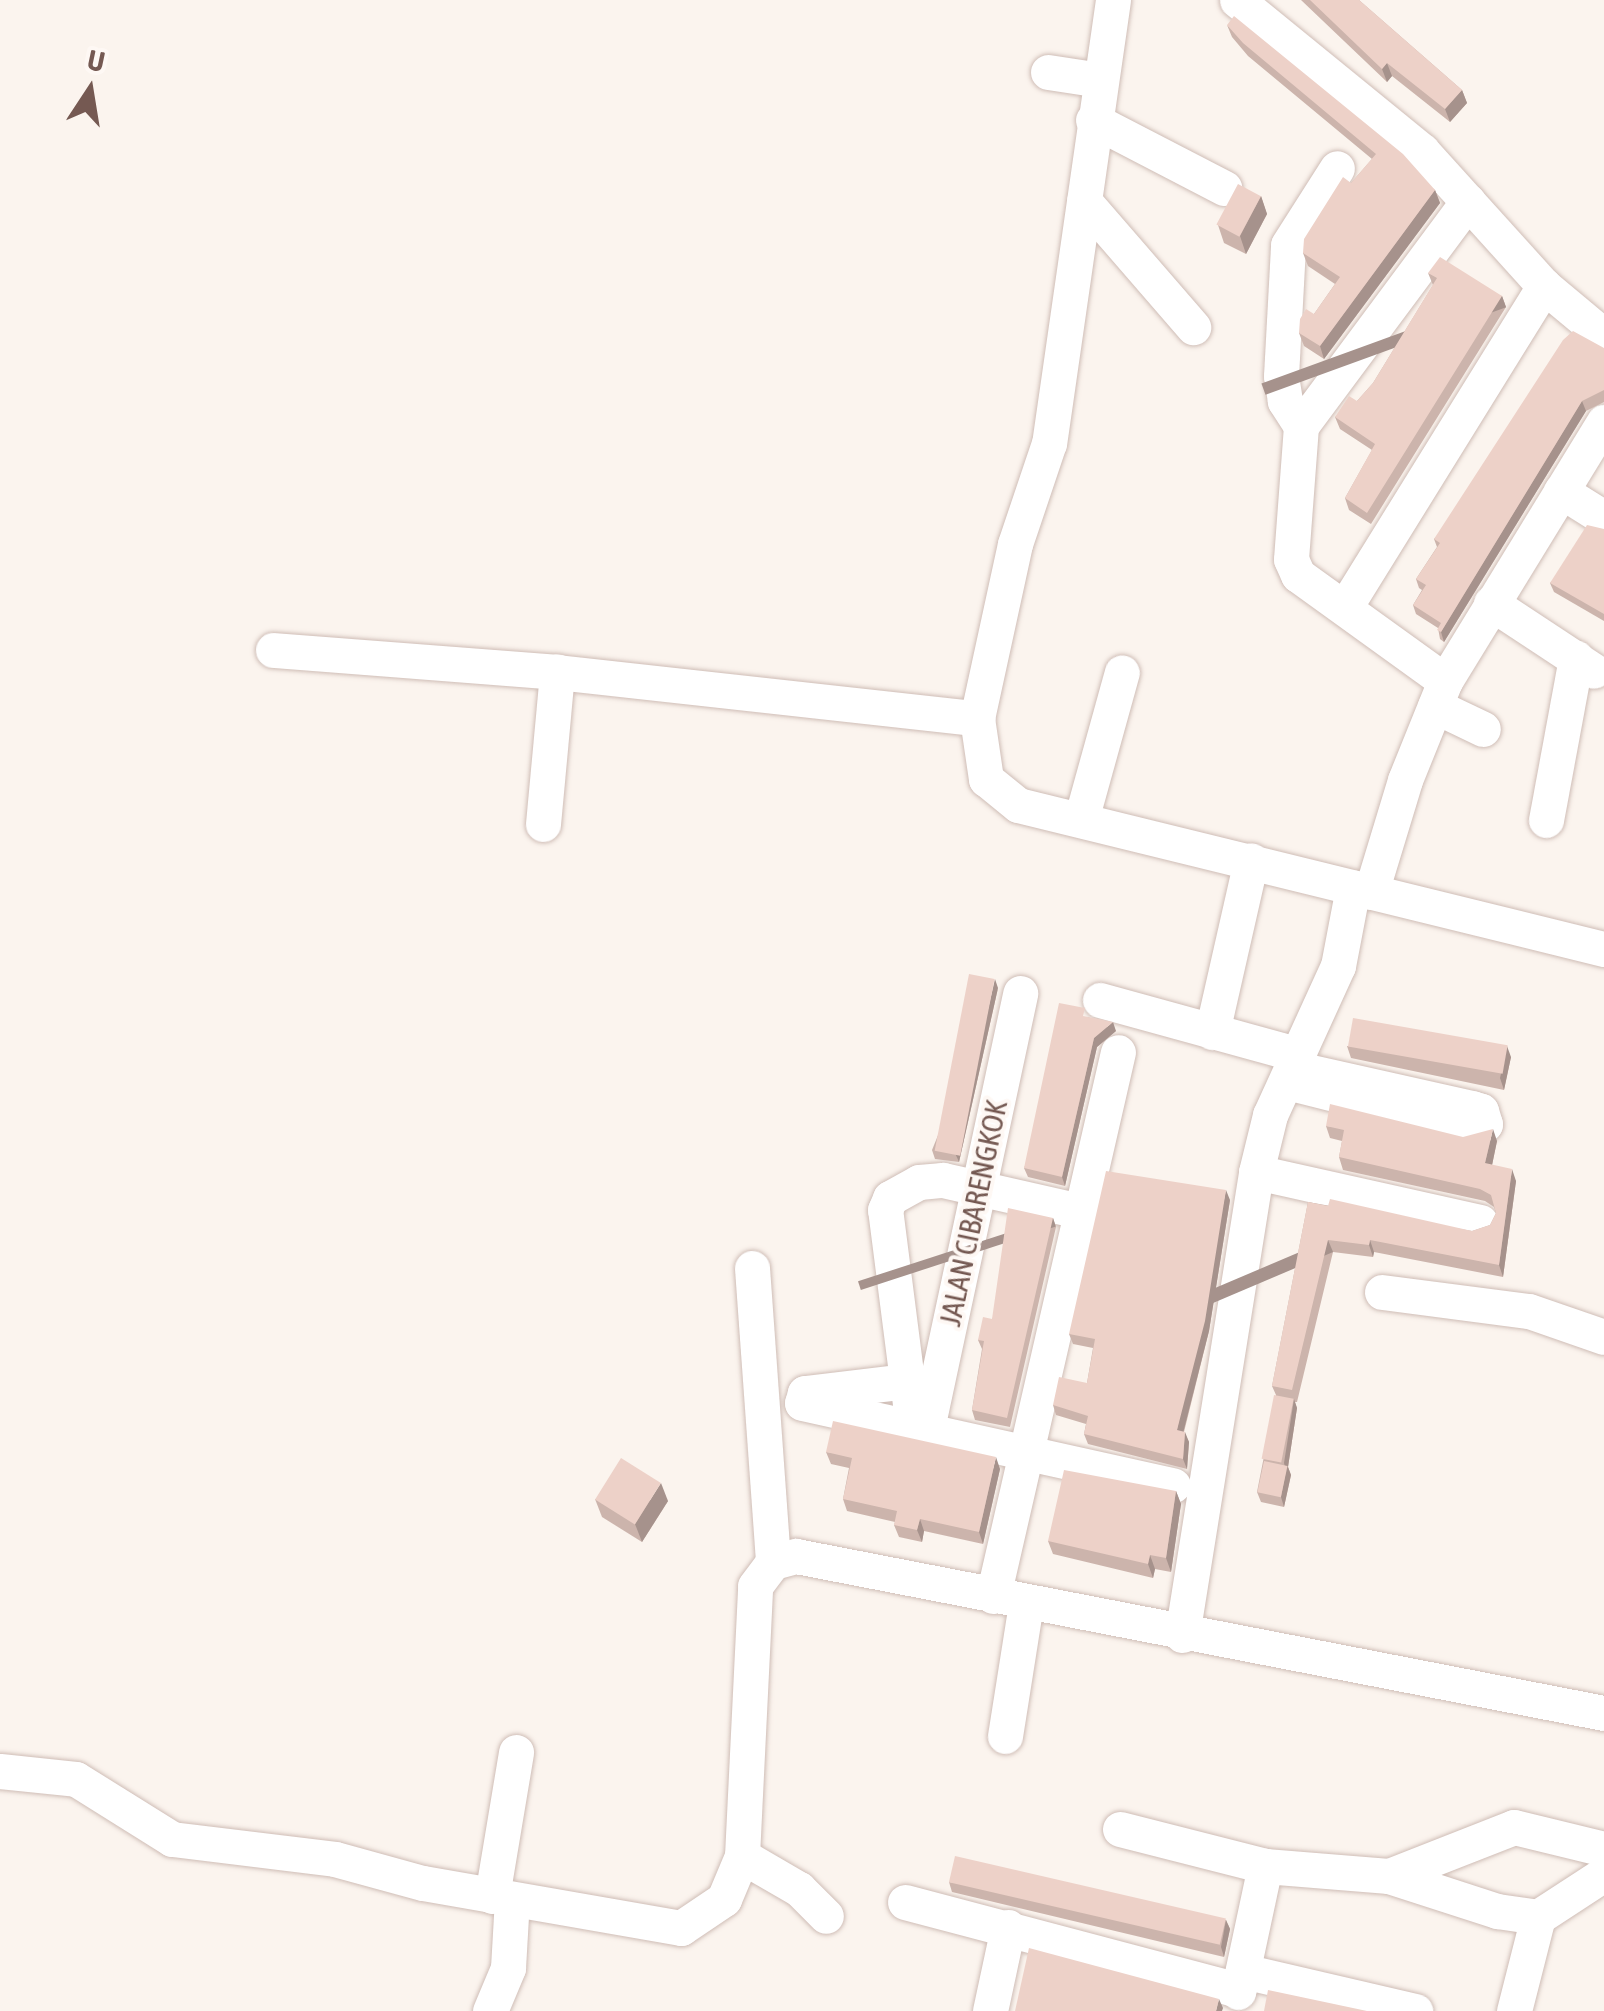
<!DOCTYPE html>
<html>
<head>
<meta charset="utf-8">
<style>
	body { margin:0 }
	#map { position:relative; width:1604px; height:2011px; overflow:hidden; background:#fbf4ee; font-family:"Asap Condensed",sans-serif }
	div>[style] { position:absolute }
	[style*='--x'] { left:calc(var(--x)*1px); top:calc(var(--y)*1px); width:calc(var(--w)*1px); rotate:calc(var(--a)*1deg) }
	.roads { filter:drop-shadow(0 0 2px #cfbdb6) drop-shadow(0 0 2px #cfbdb6) }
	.minor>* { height:35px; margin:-17.5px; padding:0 17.5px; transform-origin:17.5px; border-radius:17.5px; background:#fff }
	.wall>* { inset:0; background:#ccb4ac }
	.shaded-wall>* { inset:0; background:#a6928c; transform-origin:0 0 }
	.building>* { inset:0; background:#edd1c8; transform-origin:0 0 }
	span { translate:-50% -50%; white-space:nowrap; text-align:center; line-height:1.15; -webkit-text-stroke:8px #fef8f4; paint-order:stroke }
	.street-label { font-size:30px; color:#755952 }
	.north { position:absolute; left:40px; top:40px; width:100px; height:100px; -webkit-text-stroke:8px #fef8f4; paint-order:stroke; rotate:12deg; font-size:28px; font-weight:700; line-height:40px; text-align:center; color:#755952 }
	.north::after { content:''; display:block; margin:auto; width:35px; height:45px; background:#755952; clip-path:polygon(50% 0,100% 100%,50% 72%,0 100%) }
</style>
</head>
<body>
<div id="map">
	<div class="roads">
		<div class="minor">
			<i style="--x:1113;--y:0;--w:448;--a:98.2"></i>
			<i style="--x:1049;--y:443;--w:107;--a:108.6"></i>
			<i style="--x:1015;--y:544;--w:178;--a:102.3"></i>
			<i style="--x:977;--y:718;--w:62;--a:81.6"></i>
			<i style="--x:986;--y:779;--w:41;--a:39.1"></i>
			<i style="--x:1018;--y:805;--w:603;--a:13.81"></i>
			<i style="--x:1237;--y:0;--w:239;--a:39.2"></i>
			<i style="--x:1422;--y:151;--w:182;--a:47.9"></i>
			<i style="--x:1544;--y:286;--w:78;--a:39.8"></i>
			<i style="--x:1048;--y:72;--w:53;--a:8.7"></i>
			<i style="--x:1093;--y:120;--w:148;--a:27.4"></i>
			<i style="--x:1084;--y:201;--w:167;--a:49.1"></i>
			<i style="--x:1301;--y:426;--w:30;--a:-123"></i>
			<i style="--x:1285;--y:401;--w:25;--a:-99"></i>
			<i style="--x:1281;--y:376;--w:131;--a:-86.9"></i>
			<i style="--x:1288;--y:245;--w:91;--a:-57.5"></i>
			<i style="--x:1561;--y:491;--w:51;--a:32.1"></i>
			<i style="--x:1491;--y:603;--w:123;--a:33.4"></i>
			<i style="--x:1345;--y:607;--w:378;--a:-58.2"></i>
			<i style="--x:273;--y:650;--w:285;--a:4.4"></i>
			<i style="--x:557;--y:672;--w:423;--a:6.3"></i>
			<i style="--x:1445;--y:681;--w:181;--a:-144.2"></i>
			<i style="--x:1298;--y:575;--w:17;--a:-114"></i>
			<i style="--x:1291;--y:559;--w:133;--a:-85.7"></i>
			<i style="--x:1301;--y:426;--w:280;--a:-53.4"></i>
			<i style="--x:1435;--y:706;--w:53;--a:25.6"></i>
			<i style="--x:1082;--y:816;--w:149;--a:-74.5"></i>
			<i style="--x:1546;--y:820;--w:165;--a:-79.5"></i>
			<i style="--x:543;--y:824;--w:153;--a:-84.7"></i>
			<i style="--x:1371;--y:892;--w:117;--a:-73.1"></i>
			<i style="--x:1405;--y:780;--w:107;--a:-68"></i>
			<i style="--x:1445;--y:681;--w:304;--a:-58.5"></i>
			<i style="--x:1100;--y:1000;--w:206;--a:15.4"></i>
			<i style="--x:1212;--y:1032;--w:176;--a:-77.2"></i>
			<i style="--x:1287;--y:1082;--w:192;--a:14.2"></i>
			<i style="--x:1473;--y:1129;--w:13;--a:-23"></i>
			<i style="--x:1485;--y:1124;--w:14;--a:-107"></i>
			<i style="--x:1481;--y:1111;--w:9;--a:-162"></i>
			<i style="--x:1472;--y:1108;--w:183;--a:-167.4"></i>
			<i style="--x:1256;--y:1172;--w:230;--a:12.6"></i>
			<i style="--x:752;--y:1268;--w:295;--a:85.9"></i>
			<i style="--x:1382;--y:1292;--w:148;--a:7.4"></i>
			<i style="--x:1529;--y:1311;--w:79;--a:19.1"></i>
			<i style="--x:907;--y:1381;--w:103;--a:173.3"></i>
			<i style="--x:805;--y:1393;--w:10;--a:107"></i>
			<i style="--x:802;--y:1403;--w:380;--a:12.5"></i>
			<i style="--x:910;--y:1404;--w:196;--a:-97.3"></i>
			<i style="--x:885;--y:1210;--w:13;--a:-67"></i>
			<i style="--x:890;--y:1198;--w:33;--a:-29"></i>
			<i style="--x:919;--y:1182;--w:24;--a:-5"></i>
			<i style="--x:943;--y:1180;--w:140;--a:12.8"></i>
			<i style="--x:926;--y:1433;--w:450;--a:-77.9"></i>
			<i style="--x:993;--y:1596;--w:558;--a:-77.06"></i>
			<i style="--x:1182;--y:1635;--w:469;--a:-80.9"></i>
			<i style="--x:1256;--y:1172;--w:59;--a:-76.2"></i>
			<i style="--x:1270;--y:1115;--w:164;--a:-65.5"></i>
			<i style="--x:1338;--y:966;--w:80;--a:-79.2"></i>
			<i style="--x:1005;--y:1736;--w:135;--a:-81"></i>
			<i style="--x:0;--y:1771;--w:76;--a:6"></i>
			<i style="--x:76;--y:1779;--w:113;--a:32"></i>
			<i style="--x:172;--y:1839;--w:164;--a:7"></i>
			<i style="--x:335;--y:1859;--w:91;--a:15.3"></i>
			<i style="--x:423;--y:1883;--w:262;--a:9.9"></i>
			<i style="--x:681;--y:1928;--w:52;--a:-34"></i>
			<i style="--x:724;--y:1899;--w:47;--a:-67.3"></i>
			<i style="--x:742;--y:1856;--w:270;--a:-87.2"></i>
			<i style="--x:755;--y:1586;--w:30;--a:-53"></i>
			<i style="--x:773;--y:1562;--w:24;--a:-15"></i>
			<i style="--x:796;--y:1556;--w:823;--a:11"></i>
			<i style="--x:1120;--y:1829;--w:150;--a:14.3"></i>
			<i style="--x:1265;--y:1866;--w:124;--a:4.6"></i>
			<i style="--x:1389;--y:1876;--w:114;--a:18"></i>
			<i style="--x:1497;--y:1911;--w:41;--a:8.3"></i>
			<i style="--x:742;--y:1856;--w:66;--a:30.1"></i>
			<i style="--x:799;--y:1889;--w:38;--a:45"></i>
			<i style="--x:1389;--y:1876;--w:134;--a:-21.4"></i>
			<i style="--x:1514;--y:1827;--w:93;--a:13.7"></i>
			<i style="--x:492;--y:1896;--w:146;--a:-80.5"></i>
			<i style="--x:905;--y:1902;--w:345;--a:14.8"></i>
			<i style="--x:1243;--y:1971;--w:177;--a:13.1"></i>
			<i style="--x:1238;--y:1992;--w:129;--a:-77.9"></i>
			<i style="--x:490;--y:2011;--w:47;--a:-67.3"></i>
			<i style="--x:508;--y:1968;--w:69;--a:-86.7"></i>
			<i style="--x:990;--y:2011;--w:86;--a:-77.9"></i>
			<i style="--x:1514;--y:2011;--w:97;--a:-75.7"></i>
			<i style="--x:1538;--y:1917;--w:79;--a:-33.1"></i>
		</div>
	</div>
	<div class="wall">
		<i style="clip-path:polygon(1301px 0,1359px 0,1462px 90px,1467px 103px,1450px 122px,1392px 76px,1387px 82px)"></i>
		<i style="clip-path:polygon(1227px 25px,1435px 190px,1440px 203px,1324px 359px,1304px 346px,1299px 333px,1314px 314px,1335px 284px,1308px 266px,1303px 253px,1351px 183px,1372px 159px,1248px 56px,1232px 37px)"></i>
		<i style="clip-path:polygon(1261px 196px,1267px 214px,1246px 254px,1224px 243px,1218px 225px)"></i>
		<i style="clip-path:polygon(1428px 273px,1502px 296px,1506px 307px,1371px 524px,1349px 510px,1345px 498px,1372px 450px,1340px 429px,1335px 417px,1357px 401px,1373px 383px,1433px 285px)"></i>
		<i style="clip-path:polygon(1604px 348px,1604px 402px,1586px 411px,1444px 642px,1440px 639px,1438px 628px,1416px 614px,1413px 605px,1422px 590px,1419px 588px,1416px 579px,1437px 547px,1434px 539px)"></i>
		<i style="clip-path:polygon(1604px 529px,1604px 621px,1554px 592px,1550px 583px)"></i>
		<i style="clip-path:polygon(998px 988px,959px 1162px,935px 1159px,932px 1150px)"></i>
		<i style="clip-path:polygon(1088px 1017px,1116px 1031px,1097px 1047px,1065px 1186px,1028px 1177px,1024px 1168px)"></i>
		<i style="clip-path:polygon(1347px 1046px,1511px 1057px,1504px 1090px,1351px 1058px)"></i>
		<i style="clip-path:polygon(1326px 1126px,1497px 1141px,1492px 1165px,1516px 1181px,1503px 1277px,1374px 1252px,1373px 1257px,1333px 1252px,1297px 1402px,1295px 1402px,1297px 1408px,1288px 1467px,1291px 1475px,1284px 1507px,1261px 1502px,1257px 1492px,1276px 1395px,1272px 1386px,1308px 1202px,1472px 1231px,1490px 1225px,1496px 1213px,1494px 1207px,1485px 1201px,1343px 1170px,1339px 1157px,1342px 1141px,1330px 1138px)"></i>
		<i style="clip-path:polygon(1230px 1200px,1209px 1331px,1184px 1432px,1189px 1442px,1187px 1469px,1088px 1444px,1084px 1434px,1086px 1424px,1056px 1415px,1053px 1405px,1087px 1383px,1093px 1348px,1073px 1344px,1069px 1334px)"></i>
		<i style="clip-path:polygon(1053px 1218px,1056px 1227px,1010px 1427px,975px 1420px,972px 1410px,982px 1349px,978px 1340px,992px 1319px)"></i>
		<i style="clip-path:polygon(826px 1452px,1000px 1469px,983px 1544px,924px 1531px,922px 1542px,899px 1537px,894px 1525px,895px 1522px,847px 1511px,843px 1499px,849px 1468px,831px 1464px)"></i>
		<i style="clip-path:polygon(1176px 1491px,1181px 1504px,1171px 1572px,1155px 1569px,1153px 1578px,1053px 1554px,1048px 1541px)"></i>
		<i style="clip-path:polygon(595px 1499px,668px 1501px,642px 1542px,602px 1517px)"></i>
		<i style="clip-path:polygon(949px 1882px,1226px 1920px,1230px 1929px,1224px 1957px,952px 1892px)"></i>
	</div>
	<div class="shaded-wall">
		<i style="clip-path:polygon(1387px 63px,1392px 76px,1387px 82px,1382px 69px)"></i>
		<i style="clip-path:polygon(1462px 90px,1467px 103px,1450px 122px,1445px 109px)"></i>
		<i style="clip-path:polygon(1435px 190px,1440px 203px,1324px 359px,1320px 346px)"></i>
		<i style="clip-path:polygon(1261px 196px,1267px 214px,1246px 254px,1240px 236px)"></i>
		<i style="left:1502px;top:296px;width:12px;height:256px;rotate:70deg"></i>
		<i style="clip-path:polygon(1582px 401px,1586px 411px,1444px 642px,1441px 632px)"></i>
		<i style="clip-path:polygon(995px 979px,998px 988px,959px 1162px,955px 1153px)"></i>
		<i style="clip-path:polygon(1113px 1022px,1116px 1031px,1097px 1047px,1065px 1186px,1062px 1177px,1094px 1038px)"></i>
		<i style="clip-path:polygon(1507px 1046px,1511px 1057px,1504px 1090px,1500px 1078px)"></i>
		<i style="clip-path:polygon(1493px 1129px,1497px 1141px,1490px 1175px,1485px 1163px)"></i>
		<i style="clip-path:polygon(1512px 1169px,1516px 1181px,1503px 1277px,1499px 1265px)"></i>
		<i style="clip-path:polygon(1226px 1190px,1230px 1200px,1209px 1331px,1181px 1441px,1177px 1430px)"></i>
		<i style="left:1053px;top:1218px;width:9px;height:205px;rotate:72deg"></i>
		<i style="left:1328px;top:1240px;width:13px;height:154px;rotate:67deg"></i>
		<i style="clip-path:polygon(1370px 1240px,1374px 1252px,1373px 1257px,1369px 1245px)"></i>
		<i style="clip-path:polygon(1294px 1399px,1297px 1408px,1288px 1467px,1291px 1475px,1284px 1507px,1281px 1497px,1286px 1471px,1284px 1463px)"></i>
		<i style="clip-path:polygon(1185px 1432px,1189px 1442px,1187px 1469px,1183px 1459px)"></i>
		<i style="clip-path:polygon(996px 1457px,1000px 1469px,983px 1544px,979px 1532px)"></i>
		<i style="clip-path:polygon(661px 1483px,668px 1501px,642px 1542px,635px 1524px)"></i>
		<i style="clip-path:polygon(1176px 1491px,1181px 1504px,1171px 1572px,1166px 1558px)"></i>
		<i style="clip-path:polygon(920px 1519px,924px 1531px,922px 1542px,917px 1530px)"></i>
		<i style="clip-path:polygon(1150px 1555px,1155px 1569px,1153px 1578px,1148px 1564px)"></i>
		<i style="clip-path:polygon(1226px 1920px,1230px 1929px,1224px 1957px,1221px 1947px)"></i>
		<i style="clip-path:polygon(1219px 1999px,1223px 2008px,1222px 2011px,1216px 2011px)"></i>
	</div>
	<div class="building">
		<i style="clip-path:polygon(1310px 0,1359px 0,1462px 90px,1445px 109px,1387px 63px,1382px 69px)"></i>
		<i style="clip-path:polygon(1234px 16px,1403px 154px,1435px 190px,1320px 346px,1299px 333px,1300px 319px,1306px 309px,1314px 314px,1340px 277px,1303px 253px,1304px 239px,1343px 177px,1351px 183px,1376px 154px,1243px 43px,1227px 25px)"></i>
		<i style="left:1238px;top:184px;width:26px;height:46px;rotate:28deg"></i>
		<i style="clip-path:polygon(1440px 257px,1502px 296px,1367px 513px,1345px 498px,1375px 444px,1335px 417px,1349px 396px,1357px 401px,1373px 383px,1437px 278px,1428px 273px)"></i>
		<i style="clip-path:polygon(1573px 331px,1604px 348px,1604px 390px,1582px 401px,1441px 632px,1437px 630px,1441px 623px,1413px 605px,1426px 585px,1416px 579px,1440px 543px,1434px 539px,1563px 340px)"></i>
		<i style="clip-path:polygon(1587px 525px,1604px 529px,1604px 614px,1550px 583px)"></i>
		<i style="left:969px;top:974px;width:26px;height:180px;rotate:11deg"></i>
		<i style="clip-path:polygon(1059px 1003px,1085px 1008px,1083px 1016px,1113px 1022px,1094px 1038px,1062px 1177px,1024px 1168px)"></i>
		<i style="left:1353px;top:1018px;width:157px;height:29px;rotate:10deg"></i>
		<i style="clip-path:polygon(1330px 1104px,1463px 1137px,1493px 1129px,1485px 1163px,1512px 1169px,1499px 1265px,1370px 1240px,1369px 1245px,1328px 1240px,1292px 1390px,1272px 1386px,1308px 1202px,1328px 1206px,1330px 1199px,1472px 1231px,1490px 1225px,1496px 1213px,1491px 1195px,1480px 1189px,1339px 1157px,1344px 1130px,1326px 1126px)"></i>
		<i style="clip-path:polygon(1106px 1171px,1226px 1190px,1205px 1321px,1177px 1430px,1185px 1432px,1183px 1459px,1084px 1434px,1088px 1416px,1053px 1405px,1059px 1377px,1087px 1383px,1095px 1339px,1069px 1334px)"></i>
		<i style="clip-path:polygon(1008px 1208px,1053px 1218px,1007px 1418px,972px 1410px,984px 1341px,978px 1340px,983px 1317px,992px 1319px)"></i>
		<i style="left:1274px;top:1395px;width:20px;height:65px;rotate:11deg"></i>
		<i style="clip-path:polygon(833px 1421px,996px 1457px,979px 1532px,920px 1519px,917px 1530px,894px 1525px,897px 1511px,843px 1499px,852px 1458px,826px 1452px)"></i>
		<i style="left:621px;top:1458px;width:47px;height:49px;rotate:32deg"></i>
		<i style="left:1264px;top:1461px;width:24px;height:32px;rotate:12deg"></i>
		<i style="clip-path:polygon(1064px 1470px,1176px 1491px,1166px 1558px,1150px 1555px,1148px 1564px,1048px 1541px)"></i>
		<i style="left:955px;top:1856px;width:278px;height:27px;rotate:13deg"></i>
		<i style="clip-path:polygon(1029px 1948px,1219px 1999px,1216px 2011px,1015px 2011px)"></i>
		<i style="clip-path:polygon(1268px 1990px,1367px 2011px,1264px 2011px)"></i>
	</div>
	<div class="street-label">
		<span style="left:973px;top:1213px;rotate:-78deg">JALAN CIBARENGKOK</span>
	</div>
	<div class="north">U</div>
</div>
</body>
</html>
